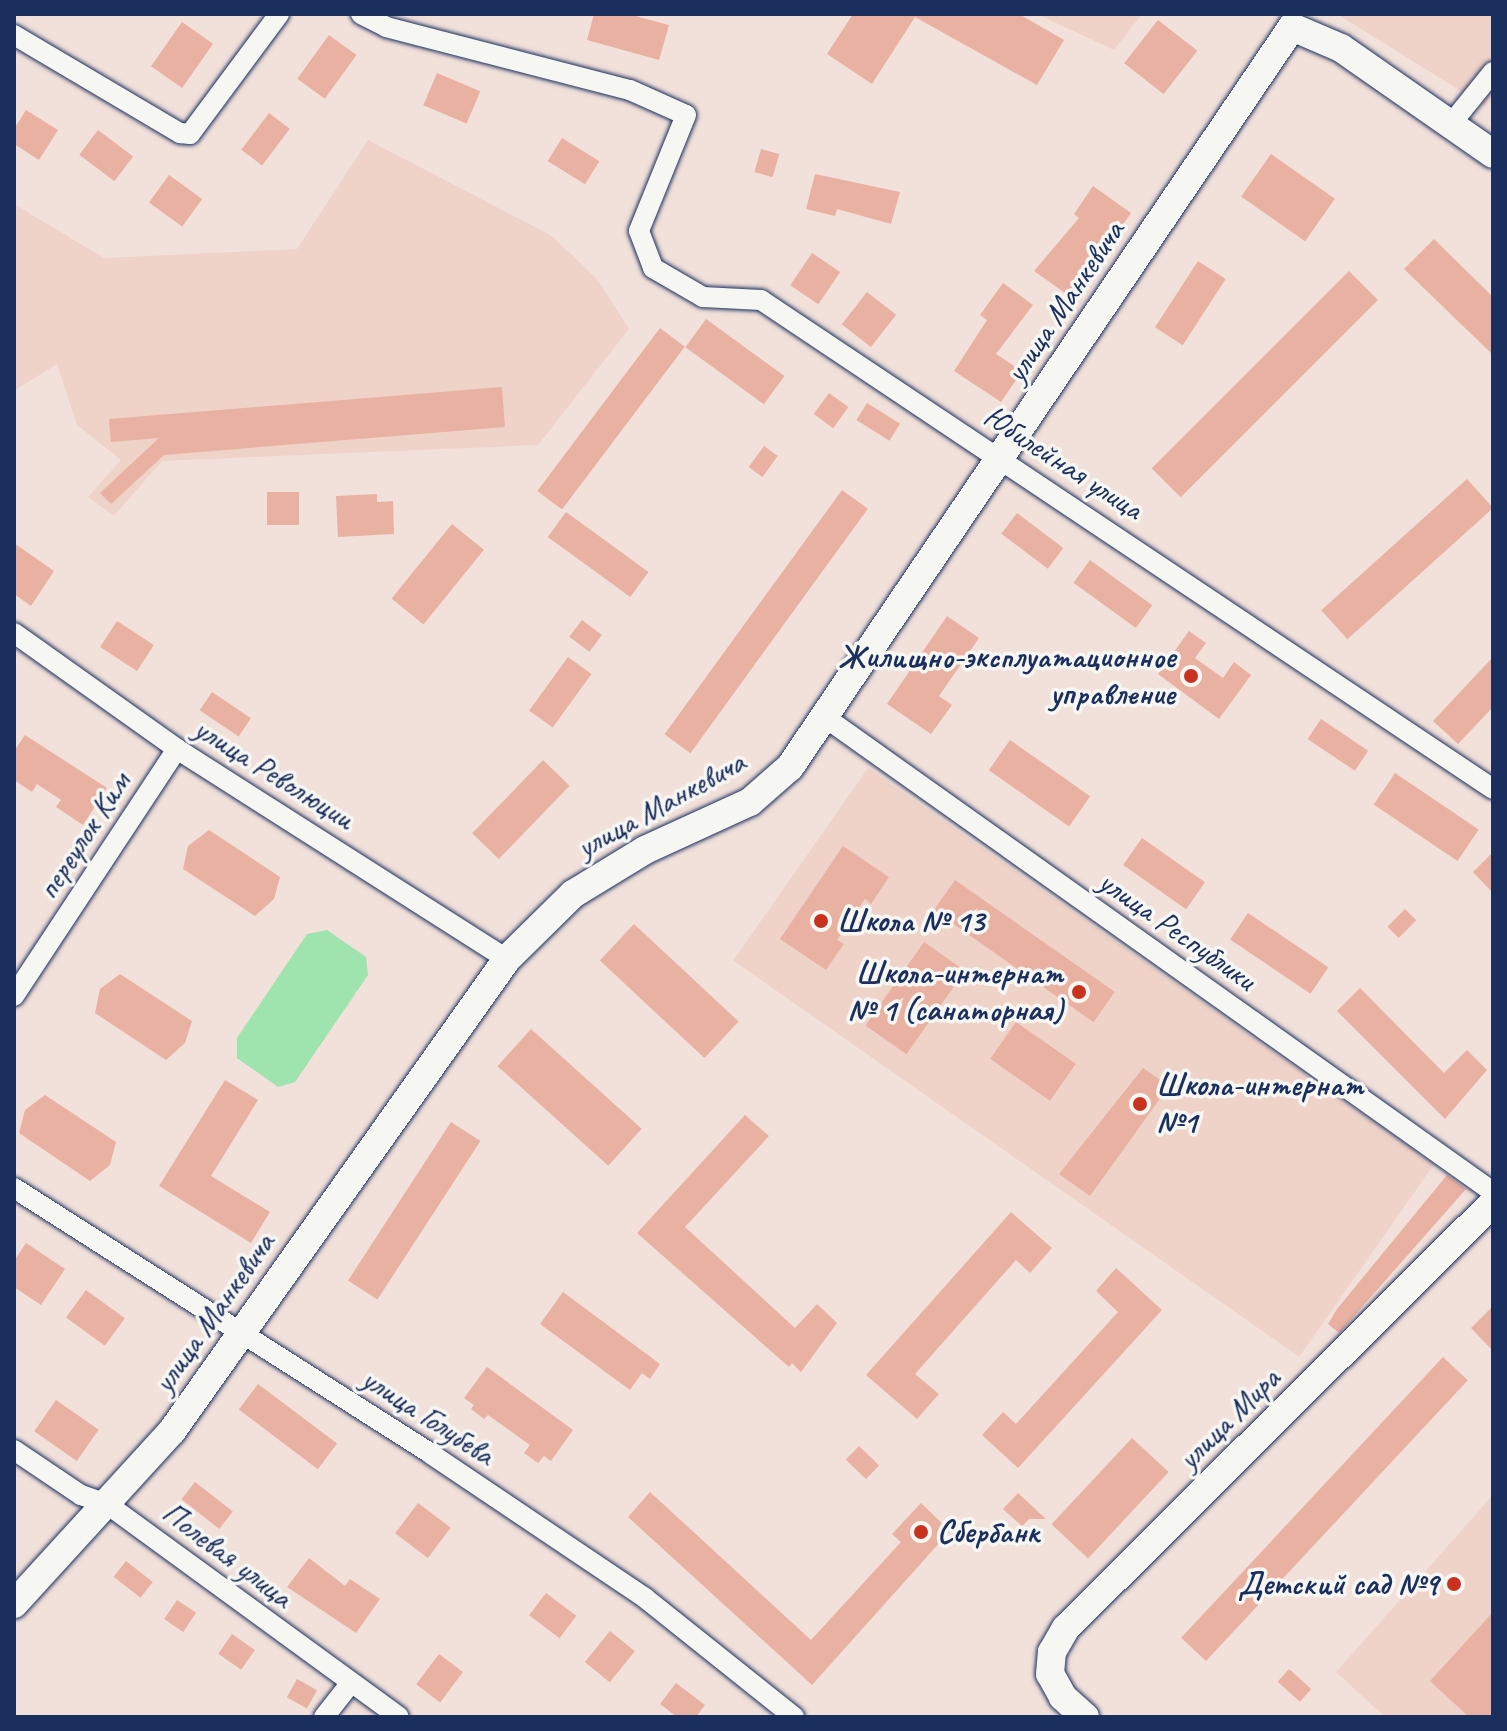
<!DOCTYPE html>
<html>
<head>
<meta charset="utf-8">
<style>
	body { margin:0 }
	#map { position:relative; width:1507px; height:1731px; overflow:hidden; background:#f2e1da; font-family:Caveat,sans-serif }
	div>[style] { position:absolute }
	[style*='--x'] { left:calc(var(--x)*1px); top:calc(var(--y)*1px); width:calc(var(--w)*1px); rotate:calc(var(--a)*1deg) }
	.built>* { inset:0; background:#efd3c9; transform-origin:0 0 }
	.green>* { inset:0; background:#9fe3af }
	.building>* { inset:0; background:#e9b1a1; transform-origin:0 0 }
	.roads { filter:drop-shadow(0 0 2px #1b2f5e) drop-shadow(0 0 2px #1b2f5e) }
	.street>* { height:20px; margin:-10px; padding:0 10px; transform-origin:10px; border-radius:10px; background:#f6f6f2 }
	.secondary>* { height:28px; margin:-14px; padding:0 14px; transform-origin:14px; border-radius:14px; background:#f6f6f2 }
	.dots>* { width:22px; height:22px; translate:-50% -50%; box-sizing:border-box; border:4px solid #f6f6f2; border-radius:50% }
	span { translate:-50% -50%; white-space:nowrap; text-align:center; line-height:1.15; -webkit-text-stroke:7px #f6f6f2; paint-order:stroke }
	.street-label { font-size:32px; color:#1b2f5e }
	.poi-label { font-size:32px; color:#1b2f5e; font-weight:700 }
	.right { translate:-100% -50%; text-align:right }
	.left { translate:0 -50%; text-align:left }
	.frame { position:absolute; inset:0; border:16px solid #1b2f5e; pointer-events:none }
</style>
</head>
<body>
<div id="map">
	<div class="built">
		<i style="clip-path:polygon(1037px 14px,1142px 14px,1114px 50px)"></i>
		<i style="clip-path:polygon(1337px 14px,1493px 14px,1493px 94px,1485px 106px)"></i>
		<i style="clip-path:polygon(368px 140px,552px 236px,597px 279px,629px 329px,538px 445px,162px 461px,114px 516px,88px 497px,121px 460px,77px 425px,57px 364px,14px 391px,14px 204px,104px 258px,297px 249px)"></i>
		<i style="left:868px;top:768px;width:691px;height:235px;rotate:35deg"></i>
		<i style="clip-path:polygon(1493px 1495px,1493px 1717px,1385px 1717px,1336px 1672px)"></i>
	</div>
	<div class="green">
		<i style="clip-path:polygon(327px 930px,366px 957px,368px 975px,295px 1082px,278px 1087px,237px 1058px,237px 1038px,307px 934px)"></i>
	</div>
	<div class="building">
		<i style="clip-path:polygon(594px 14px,628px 14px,669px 25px,659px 60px,587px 40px)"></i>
		<i style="clip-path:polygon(853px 14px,1019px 14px,1064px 40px,1037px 85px,915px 17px,872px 84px,827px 54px)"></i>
		<i style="left:1158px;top:20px;width:50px;height:55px;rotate:38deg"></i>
		<i style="left:182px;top:22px;width:38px;height:54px;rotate:35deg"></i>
		<i style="left:329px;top:35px;width:34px;height:54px;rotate:36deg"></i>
		<i style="left:437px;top:73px;width:47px;height:35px;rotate:23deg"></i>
		<i style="clip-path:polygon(26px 110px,58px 130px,39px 160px,14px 144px,14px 129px)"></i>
		<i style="left:269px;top:113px;width:26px;height:46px;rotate:37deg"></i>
		<i style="left:98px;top:130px;width:44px;height:31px;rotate:37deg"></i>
		<i style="left:562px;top:138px;width:44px;height:27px;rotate:32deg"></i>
		<i style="left:761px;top:149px;width:19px;height:24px;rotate:16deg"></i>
		<i style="left:1271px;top:154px;width:78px;height:52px;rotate:35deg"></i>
		<i style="clip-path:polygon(815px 174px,900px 192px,891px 224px,837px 209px,835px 216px,806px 209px)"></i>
		<i style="left:169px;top:175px;width:41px;height:34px;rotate:36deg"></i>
		<i style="clip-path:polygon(1093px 186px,1131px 213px,1072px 298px,1034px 271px,1079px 218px,1074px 214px)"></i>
		<i style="clip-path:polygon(1434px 239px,1493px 297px,1493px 355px,1404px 269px)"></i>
		<i style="left:812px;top:253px;width:34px;height:39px;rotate:34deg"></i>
		<i style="left:1198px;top:261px;width:33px;height:79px;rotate:33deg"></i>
		<i style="left:1349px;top:271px;width:41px;height:279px;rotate:45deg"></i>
		<i style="clip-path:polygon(1003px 283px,1033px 305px,996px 354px,1022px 371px,1001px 402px,954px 371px,987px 320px,980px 315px)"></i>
		<i style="left:867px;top:292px;width:37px;height:41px;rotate:38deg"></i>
		<i style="left:706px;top:319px;width:97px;height:35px;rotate:36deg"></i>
		<i style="left:660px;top:328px;width:31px;height:204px;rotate:37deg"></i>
		<i style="clip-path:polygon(502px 387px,505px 427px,164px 455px,111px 504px,100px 493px,159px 438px,111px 442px,109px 419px)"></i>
		<i style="left:829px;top:393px;width:24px;height:26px;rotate:36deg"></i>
		<i style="left:867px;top:403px;width:39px;height:20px;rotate:32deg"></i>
		<i style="left:764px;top:446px;width:17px;height:26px;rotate:36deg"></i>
		<i style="left:1467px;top:479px;width:39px;height:196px;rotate:48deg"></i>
		<i style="left:842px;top:490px;width:32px;height:302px;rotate:36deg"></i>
		<i style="left:267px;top:492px;width:32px;height:33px"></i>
		<i style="clip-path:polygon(377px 494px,377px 502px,393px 501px,394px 534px,338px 537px,336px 496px)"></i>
		<i style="left:566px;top:512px;width:102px;height:31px;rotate:36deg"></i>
		<i style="left:1017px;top:513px;width:58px;height:26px;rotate:37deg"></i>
		<i style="left:452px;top:524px;width:41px;height:96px;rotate:39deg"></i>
		<i style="clip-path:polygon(14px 543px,54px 571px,31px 606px,14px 594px)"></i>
		<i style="left:1090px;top:560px;width:77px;height:28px;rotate:36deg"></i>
		<i style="clip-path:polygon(947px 616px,979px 638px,939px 696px,952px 705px,931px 734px,887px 704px)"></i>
		<i style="left:582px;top:620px;width:25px;height:21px;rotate:37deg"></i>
		<i style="left:117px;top:621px;width:44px;height:31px;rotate:33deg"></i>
		<i style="clip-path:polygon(1189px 631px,1206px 643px,1195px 658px,1223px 678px,1234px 662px,1251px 675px,1219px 719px,1158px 674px)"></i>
		<i style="left:568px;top:657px;width:29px;height:66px;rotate:36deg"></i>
		<i style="clip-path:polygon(1493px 657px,1493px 707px,1458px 744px,1433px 721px)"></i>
		<i style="left:212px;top:692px;width:47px;height:22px;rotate:34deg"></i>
		<i style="left:1321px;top:719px;width:57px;height:24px;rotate:34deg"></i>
		<i style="clip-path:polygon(25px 735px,107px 788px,83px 825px,56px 807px,61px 800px,37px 784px,32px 792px,14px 780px,14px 751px)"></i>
		<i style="left:1010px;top:740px;width:98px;height:37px;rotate:35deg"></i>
		<i style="left:543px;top:760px;width:37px;height:102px;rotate:44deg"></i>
		<i style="left:1395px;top:773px;width:101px;height:38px;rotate:34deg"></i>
		<i style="clip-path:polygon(209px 830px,280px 877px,274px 899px,255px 916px,183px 869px,188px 846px)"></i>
		<i style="left:1142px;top:838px;width:77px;height:33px;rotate:35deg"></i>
		<i style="clip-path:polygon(843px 846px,889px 877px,871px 904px,865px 899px,837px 940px,844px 944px,826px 970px,780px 939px)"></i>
		<i style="clip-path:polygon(1493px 852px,1493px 893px,1473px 872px)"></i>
		<i style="left:955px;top:880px;width:195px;height:37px;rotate:35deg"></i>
		<i style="left:1405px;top:909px;width:16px;height:25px;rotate:45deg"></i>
		<i style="left:1248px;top:913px;width:97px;height:32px;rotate:34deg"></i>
		<i style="left:634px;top:924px;width:143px;height:50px;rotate:43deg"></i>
		<i style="left:924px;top:942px;width:50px;height:102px;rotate:35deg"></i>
		<i style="clip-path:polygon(120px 974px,192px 1021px,185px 1043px,166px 1060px,95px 1013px,100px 989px)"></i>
		<i style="clip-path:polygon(1360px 988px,1444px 1073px,1467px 1050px,1487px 1070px,1445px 1119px,1337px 1011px)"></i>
		<i style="left:1016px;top:1022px;width:73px;height:45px;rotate:35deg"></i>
		<i style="left:531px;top:1029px;width:149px;height:50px;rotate:42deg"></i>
		<i style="clip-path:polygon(1143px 1068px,1169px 1086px,1090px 1196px,1059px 1174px)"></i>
		<i style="clip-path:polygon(225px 1080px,258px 1100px,211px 1176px,270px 1212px,251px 1243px,159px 1186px)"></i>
		<i style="clip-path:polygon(45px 1095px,116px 1142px,110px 1165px,90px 1181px,19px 1133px,25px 1110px)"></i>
		<i style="clip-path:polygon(745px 1115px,769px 1136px,685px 1227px,795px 1328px,817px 1304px,837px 1323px,801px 1372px,792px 1363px,789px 1367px,637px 1233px)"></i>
		<i style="left:451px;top:1122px;width:35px;height:189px;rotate:33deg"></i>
		<i style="clip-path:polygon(1447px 1175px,1466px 1189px,1339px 1333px,1328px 1324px,1337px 1309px)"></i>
		<i style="clip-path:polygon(1011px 1212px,1052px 1248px,1030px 1273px,1016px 1260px,915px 1374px,939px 1394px,917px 1419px,866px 1375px)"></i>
		<i style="clip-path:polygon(26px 1243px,65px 1269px,41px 1305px,14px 1287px,14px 1261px)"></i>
		<i style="clip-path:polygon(1116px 1268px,1162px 1310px,1018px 1468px,982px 1435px,1003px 1412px,1016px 1424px,1118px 1312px,1096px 1291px)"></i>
		<i style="left:86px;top:1290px;width:48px;height:34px;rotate:36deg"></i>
		<i style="clip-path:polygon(563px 1292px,660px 1364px,650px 1379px,642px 1373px,630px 1390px,540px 1324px)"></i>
		<i style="clip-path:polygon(1493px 1306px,1493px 1351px,1471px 1328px)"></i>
		<i style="left:1443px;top:1357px;width:34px;height:384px;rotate:43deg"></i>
		<i style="clip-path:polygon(487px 1367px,573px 1430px,551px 1461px,544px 1456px,538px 1463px,524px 1453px,530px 1445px,488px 1415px,484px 1419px,471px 1409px,474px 1405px,464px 1398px)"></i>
		<i style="left:258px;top:1384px;width:99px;height:32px;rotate:37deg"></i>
		<i style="left:56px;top:1400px;width:52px;height:38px;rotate:35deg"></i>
		<i style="left:1132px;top:1438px;width:50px;height:118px;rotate:43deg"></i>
		<i style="left:859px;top:1446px;width:28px;height:19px;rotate:44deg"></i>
		<i style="left:195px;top:1482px;width:48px;height:22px;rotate:38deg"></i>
		<i style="clip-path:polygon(650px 1492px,811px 1640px,901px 1542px,892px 1534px,921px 1503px,950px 1531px,812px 1685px,628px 1517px)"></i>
		<i style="clip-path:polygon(1018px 1493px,1046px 1519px,1029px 1519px,1022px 1526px,1003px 1509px)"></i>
		<i style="left:418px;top:1503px;width:41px;height:38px;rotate:37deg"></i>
		<i style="clip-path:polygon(309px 1558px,345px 1586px,350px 1579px,380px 1599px,356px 1633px,287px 1587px)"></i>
		<i style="left:126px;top:1561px;width:34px;height:20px;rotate:38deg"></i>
		<i style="left:546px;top:1593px;width:38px;height:28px;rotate:37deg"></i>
		<i style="left:177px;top:1600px;width:23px;height:23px;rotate:34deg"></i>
		<i style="clip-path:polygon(1493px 1612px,1493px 1717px,1469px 1717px,1430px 1681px)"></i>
		<i style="left:610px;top:1631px;width:32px;height:40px;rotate:39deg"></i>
		<i style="left:232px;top:1634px;width:28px;height:24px;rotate:35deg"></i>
		<i style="left:439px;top:1654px;width:30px;height:38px;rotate:37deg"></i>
		<i style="left:1289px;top:1669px;width:30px;height:17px;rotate:42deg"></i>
		<i style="left:297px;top:1679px;width:23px;height:21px;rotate:29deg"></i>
		<i style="clip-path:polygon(676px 1683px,705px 1705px,696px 1717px,677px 1717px,660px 1704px)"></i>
	</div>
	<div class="roads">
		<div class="street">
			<i style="--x:361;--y:14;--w:28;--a:27"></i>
			<i style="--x:386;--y:27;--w:252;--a:14.5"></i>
			<i style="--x:630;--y:90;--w:61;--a:24.1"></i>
			<i style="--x:686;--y:115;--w:125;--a:112.1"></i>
			<i style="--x:639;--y:231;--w:40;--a:69"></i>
			<i style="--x:653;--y:268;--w:58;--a:30.1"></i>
			<i style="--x:703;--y:297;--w:58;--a:3"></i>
			<i style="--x:761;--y:300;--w:880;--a:33.74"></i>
			<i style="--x:14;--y:35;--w:193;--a:30.6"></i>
			<i style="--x:180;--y:133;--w:10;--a:6"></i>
			<i style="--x:190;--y:134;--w:149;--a:-53.4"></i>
			<i style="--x:1451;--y:124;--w:67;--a:-51.1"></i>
			<i style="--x:14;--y:633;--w:200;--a:35.4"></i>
			<i style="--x:177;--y:749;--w:391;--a:32.5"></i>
			<i style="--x:826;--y:718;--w:818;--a:35.4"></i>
			<i style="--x:14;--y:996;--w:296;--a:-56.6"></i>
			<i style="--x:14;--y:1188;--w:495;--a:32.5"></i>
			<i style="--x:431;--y:1454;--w:258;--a:33.9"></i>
			<i style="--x:645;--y:1598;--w:191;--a:38.6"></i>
			<i style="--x:14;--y:1450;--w:81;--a:33.9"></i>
			<i style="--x:81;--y:1495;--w:28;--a:19"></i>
			<i style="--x:107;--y:1504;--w:361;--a:36.1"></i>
			<i style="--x:324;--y:1717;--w:42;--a:-51.8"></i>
		</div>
		<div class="secondary">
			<i style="--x:14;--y:1604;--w:234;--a:-47.6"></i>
			<i style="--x:172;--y:1431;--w:579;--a:-54.63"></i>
			<i style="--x:507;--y:959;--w:93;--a:-44.6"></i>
			<i style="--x:573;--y:894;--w:84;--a:-31.4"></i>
			<i style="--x:645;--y:850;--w:115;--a:-24.6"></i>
			<i style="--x:750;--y:802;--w:53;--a:-41.2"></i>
			<i style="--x:790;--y:767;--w:894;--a:-55.85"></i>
			<i style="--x:1292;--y:27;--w:53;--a:23.2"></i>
			<i style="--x:1341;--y:48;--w:185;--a:34.9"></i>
			<i style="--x:1085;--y:1717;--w:30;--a:-138"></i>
			<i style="--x:1063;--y:1697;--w:26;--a:-119"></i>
			<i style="--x:1050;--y:1674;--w:22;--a:-85"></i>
			<i style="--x:1052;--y:1652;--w:28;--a:-60"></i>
			<i style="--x:1066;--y:1628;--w:602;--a:-44.87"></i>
		</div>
	</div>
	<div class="dots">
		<i style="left:1191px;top:676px;background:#c8321e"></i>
		<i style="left:821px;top:921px;background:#c8321e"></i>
		<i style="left:1079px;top:992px;background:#c8321e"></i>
		<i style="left:1140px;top:1104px;background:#c8321e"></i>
		<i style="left:921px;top:1532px;background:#c8321e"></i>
		<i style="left:1454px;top:1584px;background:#c8321e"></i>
	</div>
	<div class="street-label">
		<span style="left:1065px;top:302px;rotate:-56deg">улица Манкевича</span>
		<span style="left:1063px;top:463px;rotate:33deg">Юбилейная улица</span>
		<span style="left:274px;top:774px;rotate:32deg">улица Революции</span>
		<span style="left:661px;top:805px;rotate:-29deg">улица Манкевича</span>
		<span style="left:84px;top:836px;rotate:-57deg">переулок Ким</span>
		<span style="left:1177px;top:931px;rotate:35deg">улица Республики</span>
		<span style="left:214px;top:1313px;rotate:-55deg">улица Манкевича</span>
		<span style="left:428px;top:1417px;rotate:33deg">улица Голубева</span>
		<span style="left:1229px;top:1419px;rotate:-45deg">улица Мира</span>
		<span style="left:227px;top:1555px;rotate:37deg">Полевая улица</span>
	</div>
	<div class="poi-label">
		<span class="right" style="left:1175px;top:676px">Жилищно-эксплуатационное<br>управление</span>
		<span class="left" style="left:837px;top:921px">Школа № 13</span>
		<span class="right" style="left:1063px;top:992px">Школа-интернат<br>№ 1 (санаторная)</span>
		<span class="left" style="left:1156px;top:1104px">Школа-интернат<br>№1</span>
		<span class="left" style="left:937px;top:1532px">Сбербанк</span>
		<span class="right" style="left:1438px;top:1584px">Детский сад №9</span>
	</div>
	<div class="frame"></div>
</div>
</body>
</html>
